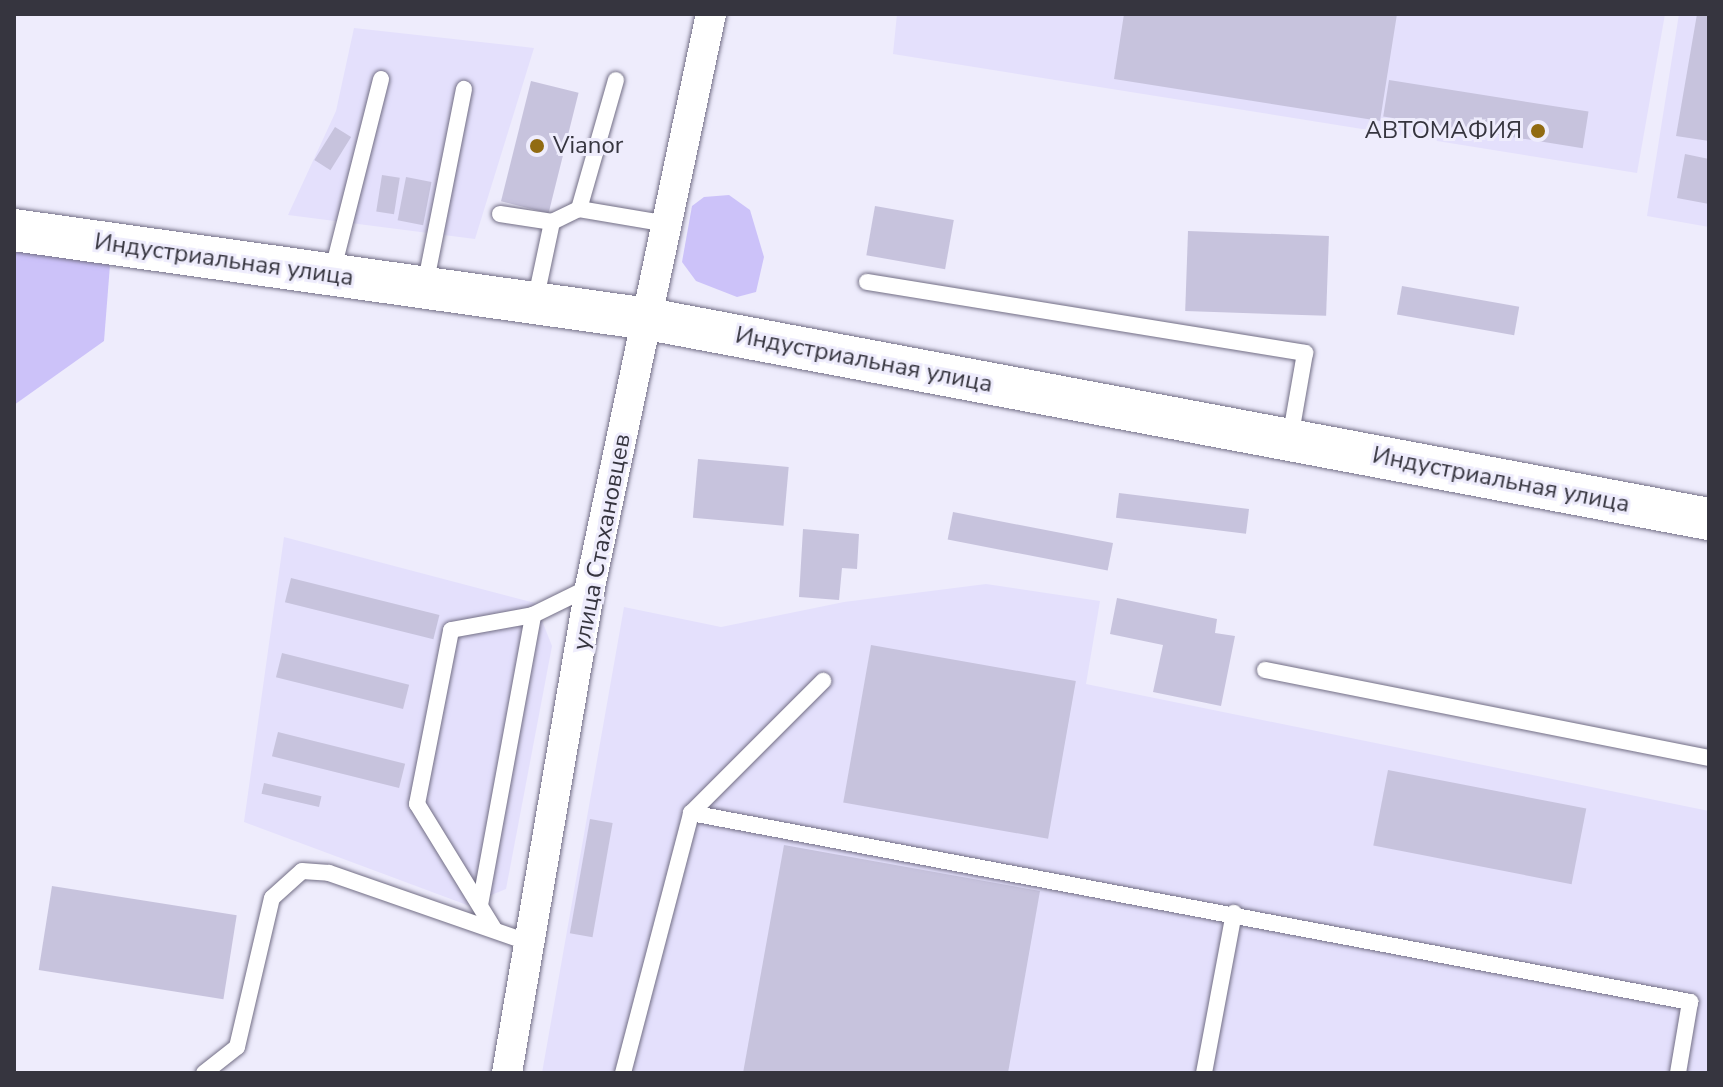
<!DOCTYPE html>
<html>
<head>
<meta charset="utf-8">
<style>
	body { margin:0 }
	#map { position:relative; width:1723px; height:1087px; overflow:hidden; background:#eeecfc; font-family:"Nunito Sans",sans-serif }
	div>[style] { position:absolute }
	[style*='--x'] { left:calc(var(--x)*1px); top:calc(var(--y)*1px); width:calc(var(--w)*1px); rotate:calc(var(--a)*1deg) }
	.built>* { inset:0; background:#e4e0fc }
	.green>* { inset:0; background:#ccc2f9 }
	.building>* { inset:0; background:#c7c3dd; transform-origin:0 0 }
	.roads { filter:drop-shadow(0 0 2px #726e85) drop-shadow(0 0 2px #726e85) }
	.service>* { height:16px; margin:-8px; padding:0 8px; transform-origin:8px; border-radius:8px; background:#fff }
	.minor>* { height:30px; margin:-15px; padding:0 15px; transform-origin:15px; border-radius:15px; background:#fff }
	.secondary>* { height:42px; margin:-21px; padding:0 21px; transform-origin:21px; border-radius:21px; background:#fff }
	.dots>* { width:22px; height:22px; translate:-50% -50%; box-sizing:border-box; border:4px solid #eeecfc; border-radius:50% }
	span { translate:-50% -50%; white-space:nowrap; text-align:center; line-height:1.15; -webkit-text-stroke:6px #eeecfc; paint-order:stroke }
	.poi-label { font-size:24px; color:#36353f }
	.right { translate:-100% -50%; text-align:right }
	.left { translate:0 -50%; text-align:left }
	.street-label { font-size:24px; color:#36353f }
	.frame { position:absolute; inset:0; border:16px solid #36353f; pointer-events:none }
</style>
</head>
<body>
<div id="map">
	<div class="built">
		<i style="clip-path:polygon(897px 14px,1665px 14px,1637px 173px,893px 54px)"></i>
		<i style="clip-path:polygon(1679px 14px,1709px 14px,1709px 227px,1647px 216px)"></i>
		<i style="clip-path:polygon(354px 28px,534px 48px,475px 239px,288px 215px,336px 111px)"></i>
		<i style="clip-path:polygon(284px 537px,535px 603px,552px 646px,506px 889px,467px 905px,244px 822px)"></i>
		<i style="clip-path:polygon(986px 584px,1100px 601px,1086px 684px,1709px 811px,1709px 1073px,542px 1073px,624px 607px,721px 627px,844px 602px)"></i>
	</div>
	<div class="green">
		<i style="clip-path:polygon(729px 195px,750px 210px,764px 257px,756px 292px,737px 297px,696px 281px,682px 262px,692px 206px,704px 197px)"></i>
		<i style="clip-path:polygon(14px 251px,110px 265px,104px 341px,14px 405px)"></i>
	</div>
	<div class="building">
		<i style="clip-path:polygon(1124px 14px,1397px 14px,1380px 121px,1114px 79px)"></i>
		<i style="clip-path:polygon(1697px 14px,1709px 14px,1709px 141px,1676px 136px)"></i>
		<i style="left:1389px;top:80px;width:202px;height:37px;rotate:9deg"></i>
		<i style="left:531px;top:81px;width:49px;height:124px;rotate:14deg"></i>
		<i style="left:335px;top:127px;width:19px;height:39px;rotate:32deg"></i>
		<i style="clip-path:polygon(1685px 154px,1709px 159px,1709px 204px,1677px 198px)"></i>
		<i style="left:382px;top:175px;width:18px;height:37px;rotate:9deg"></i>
		<i style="left:406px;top:177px;width:26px;height:44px;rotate:11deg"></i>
		<i style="left:875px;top:206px;width:80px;height:50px;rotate:10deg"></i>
		<i style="left:1188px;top:231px;width:141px;height:80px;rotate:2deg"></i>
		<i style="left:1402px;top:286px;width:119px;height:29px;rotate:10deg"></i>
		<i style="left:698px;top:459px;width:91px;height:59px;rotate:5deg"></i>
		<i style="left:1119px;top:493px;width:131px;height:25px;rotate:7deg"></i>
		<i style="left:953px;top:512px;width:163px;height:28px;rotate:11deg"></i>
		<i style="clip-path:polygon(803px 529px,859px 534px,857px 569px,842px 568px,839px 600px,799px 597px)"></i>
		<i style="left:291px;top:578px;width:153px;height:25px;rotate:14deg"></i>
		<i style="clip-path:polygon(1117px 598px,1217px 619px,1215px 633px,1235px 636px,1221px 706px,1153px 692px,1163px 645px,1110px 634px)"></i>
		<i style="left:871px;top:645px;width:208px;height:160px;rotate:10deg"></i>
		<i style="left:282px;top:653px;width:131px;height:25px;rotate:14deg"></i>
		<i style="left:278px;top:732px;width:131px;height:25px;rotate:14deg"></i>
		<i style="left:1388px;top:770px;width:202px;height:77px;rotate:11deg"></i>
		<i style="left:264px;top:783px;width:59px;height:11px;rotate:13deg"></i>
		<i style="left:590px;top:819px;width:23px;height:116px;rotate:10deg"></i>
		<i style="clip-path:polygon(784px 845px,1040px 891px,1008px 1073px,743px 1073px)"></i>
		<i style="left:52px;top:886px;width:187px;height:85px;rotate:9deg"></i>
	</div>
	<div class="roads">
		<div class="service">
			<i style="--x:579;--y:209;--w:134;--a:-74"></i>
			<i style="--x:500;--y:214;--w:53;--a:8.7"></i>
			<i style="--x:332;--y:273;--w:200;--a:-75.8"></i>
			<i style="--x:867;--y:282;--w:444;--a:9.2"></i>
			<i style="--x:1305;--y:353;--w:87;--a:99.9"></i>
			<i style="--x:425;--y:286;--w:201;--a:-78.8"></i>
			<i style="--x:535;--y:302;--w:82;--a:-78"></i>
			<i style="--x:552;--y:222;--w:30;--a:-26"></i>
			<i style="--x:579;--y:209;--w:90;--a:9.6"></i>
			<i style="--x:1265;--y:670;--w:453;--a:11.2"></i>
			<i style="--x:691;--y:813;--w:1017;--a:10.71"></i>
			<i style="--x:1690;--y:1002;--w:72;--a:99.6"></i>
			<i style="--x:480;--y:905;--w:295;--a:-79.6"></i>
			<i style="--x:494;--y:929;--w:147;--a:-121.6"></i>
			<i style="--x:417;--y:804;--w:177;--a:-78.9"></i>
			<i style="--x:451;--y:630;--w:83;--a:-10.4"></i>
			<i style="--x:533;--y:615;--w:64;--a:-26.2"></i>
			<i style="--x:204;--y:1073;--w:42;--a:-38.2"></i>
			<i style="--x:237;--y:1047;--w:153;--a:-76.8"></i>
			<i style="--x:272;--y:898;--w:40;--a:-42"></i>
			<i style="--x:302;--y:871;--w:27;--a:4"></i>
			<i style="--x:329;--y:873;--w:213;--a:19.2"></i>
			<i style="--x:623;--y:1073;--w:269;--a:-75.3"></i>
			<i style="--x:691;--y:813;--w:187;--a:-45"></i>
			<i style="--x:1204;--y:1073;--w:163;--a:-79.4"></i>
		</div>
		<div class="minor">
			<i style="--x:507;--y:1073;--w:493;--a:-80.3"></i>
			<i style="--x:590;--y:587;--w:586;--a:-78.08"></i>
		</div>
		<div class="secondary">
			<i style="--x:14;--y:230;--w:640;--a:7.99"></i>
			<i style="--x:648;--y:319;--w:1080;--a:10.68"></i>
		</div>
	</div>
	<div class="dots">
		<i style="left:1538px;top:131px;background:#916b12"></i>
		<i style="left:537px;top:146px;background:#916b12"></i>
	</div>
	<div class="poi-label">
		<span class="right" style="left:1522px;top:131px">АВТОМАФИЯ</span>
		<span class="left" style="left:553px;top:146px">Vianor</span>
	</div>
	<div class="street-label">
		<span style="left:224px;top:260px;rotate:8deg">Индустриальная улица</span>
		<span style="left:864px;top:360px;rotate:11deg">Индустриальная улица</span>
		<span style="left:1501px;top:480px;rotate:11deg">Индустриальная улица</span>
		<span style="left:602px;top:542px;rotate:-79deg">улица Стахановцев</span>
	</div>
	<div class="frame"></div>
</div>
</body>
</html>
